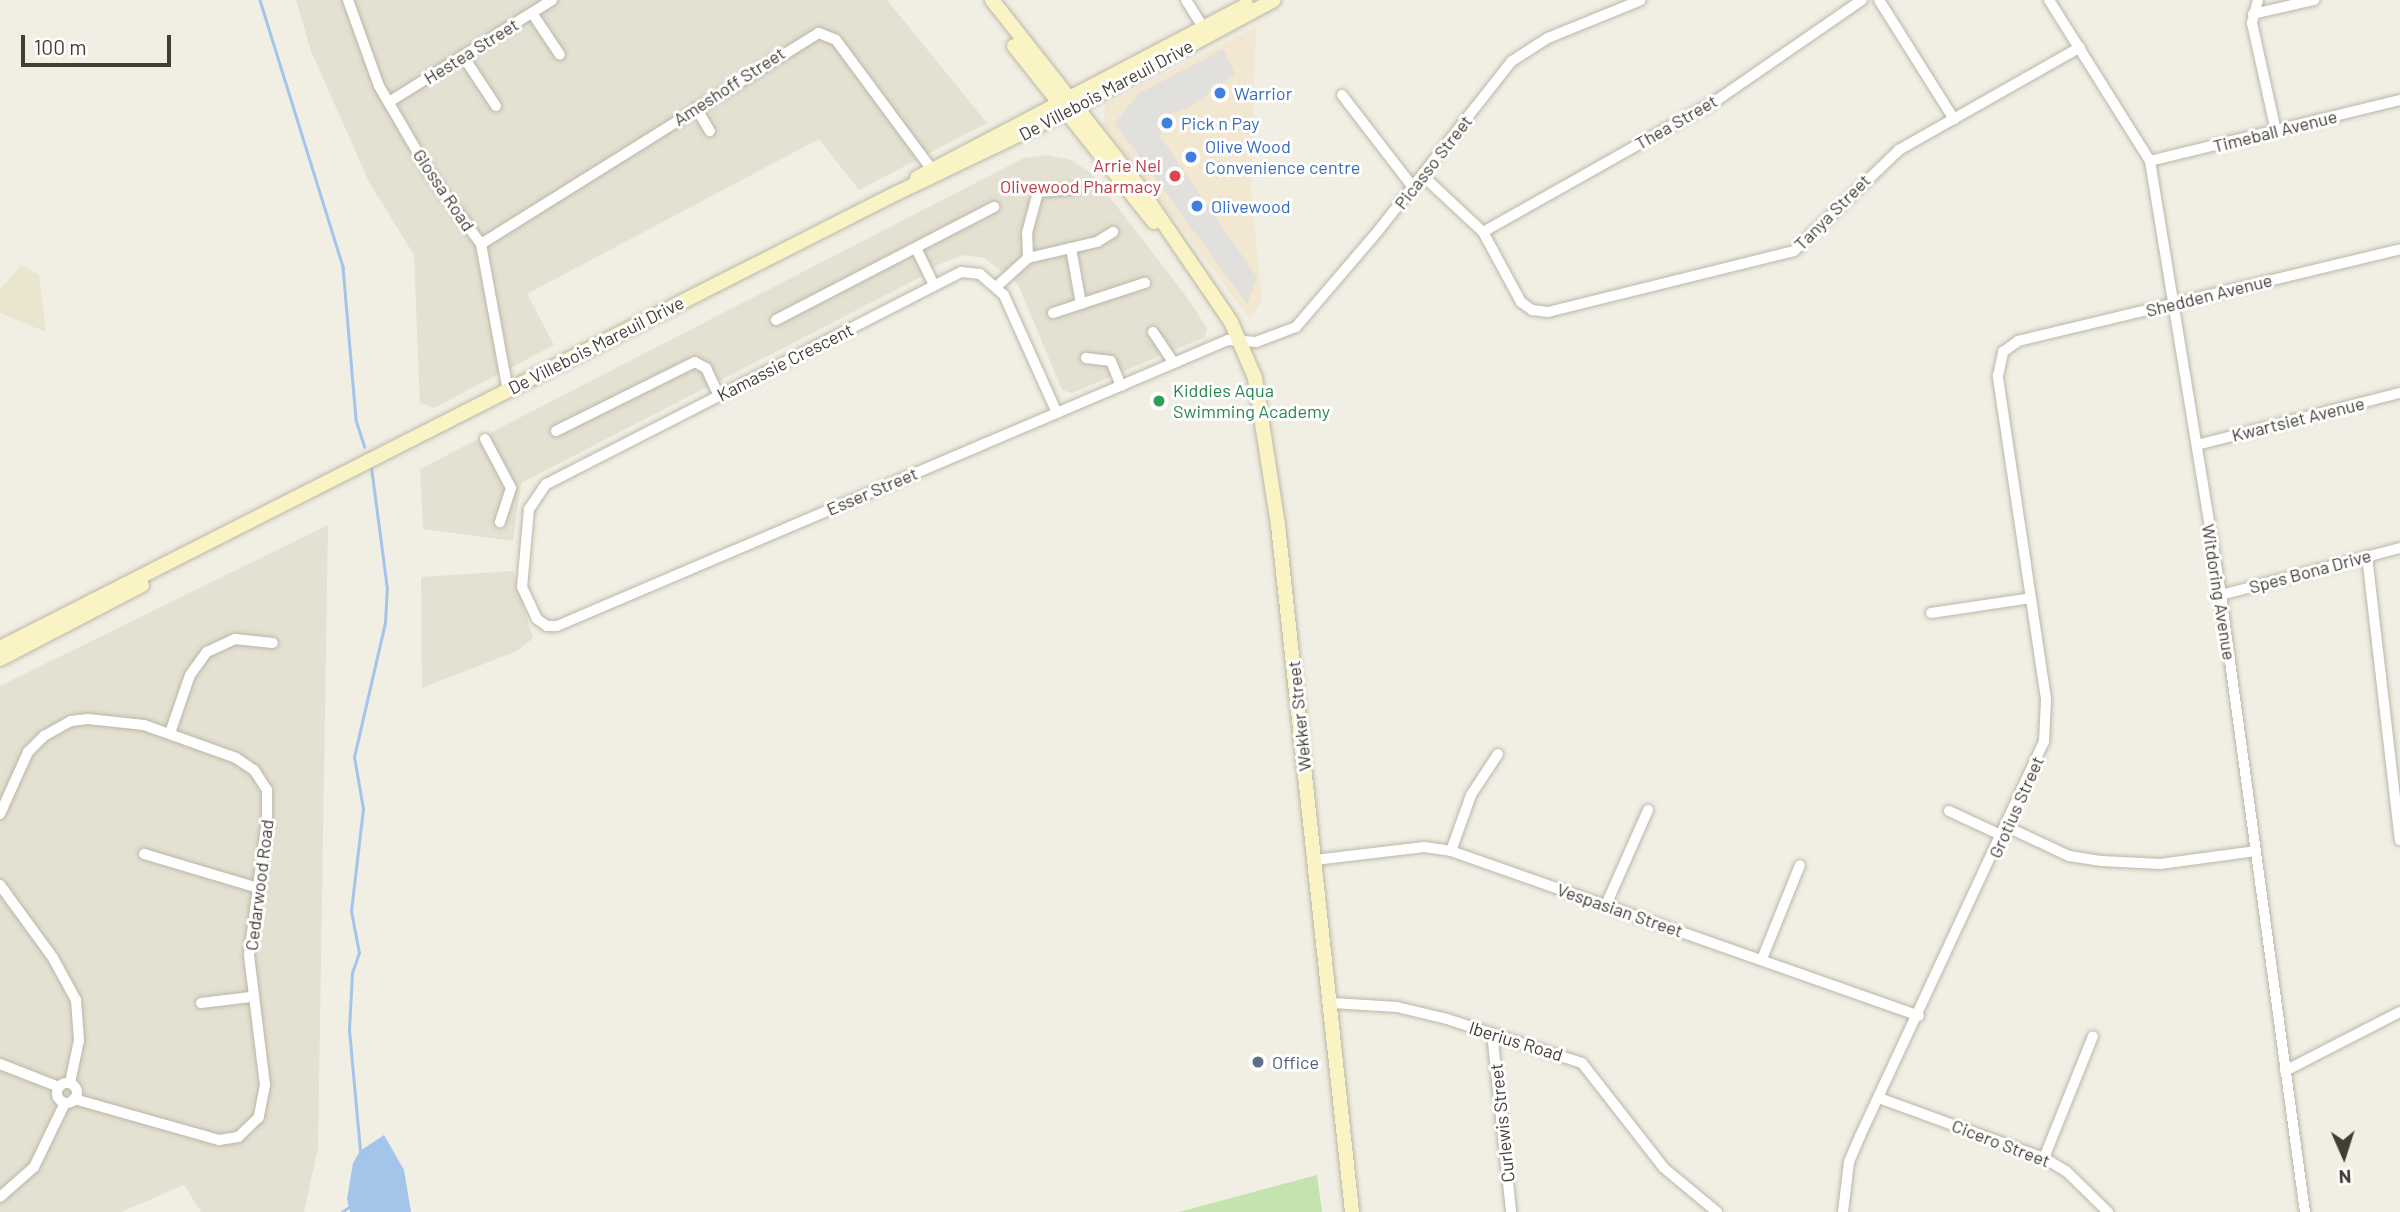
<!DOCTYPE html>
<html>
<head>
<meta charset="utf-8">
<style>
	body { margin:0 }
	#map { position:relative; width:2400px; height:1212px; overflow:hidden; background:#f1eee4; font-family:Barlow,sans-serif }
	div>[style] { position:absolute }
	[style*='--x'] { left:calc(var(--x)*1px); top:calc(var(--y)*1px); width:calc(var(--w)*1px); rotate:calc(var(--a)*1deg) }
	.residential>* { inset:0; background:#e4e1d2 }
	.commercial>* { inset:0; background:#f2e7d0 }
	.education>* { inset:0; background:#e9e5ce }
	.green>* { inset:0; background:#c5e3af }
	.parking>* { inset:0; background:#e1e0dc }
	.water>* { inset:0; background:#a3c5ea }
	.stream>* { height:2.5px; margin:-1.25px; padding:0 1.25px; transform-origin:1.25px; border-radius:1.25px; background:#a3c5ea }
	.roads { filter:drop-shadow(0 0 2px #bbb7a7) drop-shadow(0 0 2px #bbb7a7) }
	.street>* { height:10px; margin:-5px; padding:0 5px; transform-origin:5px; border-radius:5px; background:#fff }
	.street>.ring { margin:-5px; padding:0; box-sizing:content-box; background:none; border:10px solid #fff; border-radius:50% }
	.secondary>* { height:14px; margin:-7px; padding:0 7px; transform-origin:7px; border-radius:7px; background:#faf4c4 }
	.dots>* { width:19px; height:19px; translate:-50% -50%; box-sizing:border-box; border:4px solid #fff; border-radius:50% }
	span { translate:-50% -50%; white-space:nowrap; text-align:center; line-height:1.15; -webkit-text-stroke:6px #fff; paint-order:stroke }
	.street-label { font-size:18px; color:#423e34 }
	.shop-label { font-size:18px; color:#366cbe }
	.left { translate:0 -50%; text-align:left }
	.health-label { font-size:18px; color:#be3a42 }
	.right { translate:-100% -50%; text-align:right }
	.leisure-label { font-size:18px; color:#27864d }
	.service-label { font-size:18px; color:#4e5e75 }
	.north { position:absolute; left:2309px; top:1121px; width:70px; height:70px; -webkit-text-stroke:5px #fff; paint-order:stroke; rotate:177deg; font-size:19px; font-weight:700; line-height:28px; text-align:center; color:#423e34 }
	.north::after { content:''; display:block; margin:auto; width:24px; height:32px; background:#423e34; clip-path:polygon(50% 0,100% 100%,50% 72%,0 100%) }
	.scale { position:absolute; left:21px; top:35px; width:150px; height:32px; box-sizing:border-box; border:4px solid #423e34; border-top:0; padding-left:9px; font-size:21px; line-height:24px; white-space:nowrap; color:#423e34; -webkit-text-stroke:5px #fff; paint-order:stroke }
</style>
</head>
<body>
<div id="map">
	<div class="residential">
		<i style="clip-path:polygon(296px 0,887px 0,987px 123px,859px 190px,819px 139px,527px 294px,554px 345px,434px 408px,420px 403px,414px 255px,369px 182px,311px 51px)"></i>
		<i style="clip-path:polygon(1047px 155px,1071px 160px,1092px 174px,1186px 296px,1207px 328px,1205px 337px,1072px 393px,1062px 390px,1018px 284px,984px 258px,964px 255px,937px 265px,921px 277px,521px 483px,513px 541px,423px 529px,420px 469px,1024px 158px)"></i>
		<i style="clip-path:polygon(328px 525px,318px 1148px,304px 1212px,201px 1212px,184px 1185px,121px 1212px,0 1212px,0 686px)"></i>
		<i style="clip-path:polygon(513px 571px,533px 638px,517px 651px,422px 688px,421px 577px)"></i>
	</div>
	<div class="commercial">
		<i style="clip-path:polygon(1256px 27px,1251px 189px,1262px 300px,1250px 319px,1104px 125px,1105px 104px)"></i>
	</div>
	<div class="education">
		<i style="clip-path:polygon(21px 265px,39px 275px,46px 332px,0 313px,0 290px)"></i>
	</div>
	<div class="green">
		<i style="clip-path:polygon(1317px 1175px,1322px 1212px,1179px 1212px)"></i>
	</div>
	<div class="parking">
		<i style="clip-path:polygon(1223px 49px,1235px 74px,1191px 106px,1168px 115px,1160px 136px,1257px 277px,1247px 304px,1115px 123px,1138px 94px)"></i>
	</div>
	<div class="water">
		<i style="clip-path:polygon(384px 1135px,404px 1170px,411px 1212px,350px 1212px,347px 1199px,353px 1163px,360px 1151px)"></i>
	</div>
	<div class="stream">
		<i style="--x:260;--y:0;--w:280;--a:72.7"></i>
		<i style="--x:343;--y:267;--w:154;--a:85.1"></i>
		<i style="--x:356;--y:420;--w:28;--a:72"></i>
		<i style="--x:360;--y:1151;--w:122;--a:-95.2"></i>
		<i style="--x:349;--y:1029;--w:56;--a:-86.9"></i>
		<i style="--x:352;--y:973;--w:21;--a:-71"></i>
		<i style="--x:359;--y:953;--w:43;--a:-100.8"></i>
		<i style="--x:351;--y:911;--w:103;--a:-83.3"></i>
		<i style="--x:363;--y:809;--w:53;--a:-99.8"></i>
		<i style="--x:354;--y:757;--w:138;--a:-77"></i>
		<i style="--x:385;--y:623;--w:34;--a:-87"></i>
		<i style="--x:387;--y:589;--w:122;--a:-97.5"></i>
		<i style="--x:342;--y:1212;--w:9;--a:-36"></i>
	</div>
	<div class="roads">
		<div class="street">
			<i style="--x:348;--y:0;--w:91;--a:70.2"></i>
			<i style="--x:379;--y:86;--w:99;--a:59.8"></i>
			<i style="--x:429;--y:172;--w:89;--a:54.2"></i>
			<i style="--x:481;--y:244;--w:149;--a:79.6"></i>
			<i style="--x:1186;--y:0;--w:39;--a:58"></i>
			<i style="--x:1879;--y:0;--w:141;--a:57.8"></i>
			<i style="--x:2049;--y:0;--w:190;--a:57.9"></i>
			<i style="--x:2150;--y:161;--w:440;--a:80.7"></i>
			<i style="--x:2221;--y:595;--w:623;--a:82.25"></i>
			<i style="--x:2258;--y:0;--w:24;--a:105"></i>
			<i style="--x:2252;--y:23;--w:111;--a:77.5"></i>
			<i style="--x:532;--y:13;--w:50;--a:56.3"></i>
			<i style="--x:2253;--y:14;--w:63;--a:-12.9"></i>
			<i style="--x:463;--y:56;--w:60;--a:56.6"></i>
			<i style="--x:1342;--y:95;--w:115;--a:52.4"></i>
			<i style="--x:389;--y:102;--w:192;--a:-32"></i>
			<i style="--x:696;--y:108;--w:27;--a:59"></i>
			<i style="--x:2150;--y:161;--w:257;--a:-13.7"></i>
			<i style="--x:1422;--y:175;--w:83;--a:43.1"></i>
			<i style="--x:1483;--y:232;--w:80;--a:61.5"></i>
			<i style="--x:1521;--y:302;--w:14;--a:36"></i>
			<i style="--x:1532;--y:310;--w:16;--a:7"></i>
			<i style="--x:1548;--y:312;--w:253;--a:-13.9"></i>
			<i style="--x:1794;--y:251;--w:146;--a:-43.9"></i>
			<i style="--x:1899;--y:150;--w:208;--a:-29.6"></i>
			<i style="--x:1483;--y:232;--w:269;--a:-29.4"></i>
			<i style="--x:1717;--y:100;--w:176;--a:-34.6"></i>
			<i style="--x:481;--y:244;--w:398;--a:-32"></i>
			<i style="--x:819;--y:33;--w:18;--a:22"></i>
			<i style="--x:836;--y:40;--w:167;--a:53.5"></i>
			<i style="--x:916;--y:248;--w:41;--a:64.1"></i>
			<i style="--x:1071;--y:248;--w:57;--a:79.9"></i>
			<i style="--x:1028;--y:258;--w:25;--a:-92"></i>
			<i style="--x:1027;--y:233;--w:42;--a:-75"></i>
			<i style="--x:1038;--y:192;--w:38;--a:-5"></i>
			<i style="--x:996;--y:287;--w:43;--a:-42.2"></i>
			<i style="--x:1028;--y:258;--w:71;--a:-13.1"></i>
			<i style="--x:1097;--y:242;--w:19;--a:-32"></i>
			<i style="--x:1053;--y:313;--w:97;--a:-18.1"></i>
			<i style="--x:776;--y:320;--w:246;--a:-27.4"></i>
			<i style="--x:1153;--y:332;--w:37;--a:56"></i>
			<i style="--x:1086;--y:358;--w:25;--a:7"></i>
			<i style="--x:1111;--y:361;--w:27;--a:68"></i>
			<i style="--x:1057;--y:413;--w:129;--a:-114.2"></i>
			<i style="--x:1004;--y:295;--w:32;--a:-139"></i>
			<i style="--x:980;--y:274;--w:19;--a:-174"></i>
			<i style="--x:961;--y:272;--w:466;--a:152.9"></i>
			<i style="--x:546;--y:484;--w:30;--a:124"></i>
			<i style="--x:529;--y:509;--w:78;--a:95.1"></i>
			<i style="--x:522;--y:587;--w:35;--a:65"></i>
			<i style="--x:537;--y:619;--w:12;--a:35"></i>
			<i style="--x:547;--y:626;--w:10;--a:0"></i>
			<i style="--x:557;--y:626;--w:729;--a:-23.09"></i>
			<i style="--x:1228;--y:340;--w:28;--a:4"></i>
			<i style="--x:1256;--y:342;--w:43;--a:-20.6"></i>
			<i style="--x:1296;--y:327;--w:126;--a:-49.5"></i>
			<i style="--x:1378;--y:231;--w:216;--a:-51.8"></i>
			<i style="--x:1512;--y:61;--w:43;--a:-32.6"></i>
			<i style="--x:1548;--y:38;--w:100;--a:-22.2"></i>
			<i style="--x:556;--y:431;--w:155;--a:-26.4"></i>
			<i style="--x:695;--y:362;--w:13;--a:29"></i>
			<i style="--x:706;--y:368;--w:31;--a:65"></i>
			<i style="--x:485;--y:439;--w:55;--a:62"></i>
			<i style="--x:511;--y:488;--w:36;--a:108"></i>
			<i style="--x:2197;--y:445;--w:210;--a:-14.4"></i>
			<i style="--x:2367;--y:556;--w:286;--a:83.4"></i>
			<i style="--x:2221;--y:595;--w:185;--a:-14.7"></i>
			<i style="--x:1931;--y:613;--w:101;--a:-8.5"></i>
			<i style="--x:170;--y:733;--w:61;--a:-71"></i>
			<i style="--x:190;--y:675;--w:29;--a:-54"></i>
			<i style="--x:207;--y:652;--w:31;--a:-25"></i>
			<i style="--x:235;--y:639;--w:38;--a:6"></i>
			<i style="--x:1949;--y:811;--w:60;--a:24.8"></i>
			<i style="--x:0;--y:814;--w:68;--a:-65.7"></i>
			<i style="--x:28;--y:752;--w:23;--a:-45"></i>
			<i style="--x:44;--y:736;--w:31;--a:-29"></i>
			<i style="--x:71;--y:721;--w:17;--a:-7"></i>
			<i style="--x:88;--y:719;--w:56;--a:6.1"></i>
			<i style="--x:144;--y:725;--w:98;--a:19.7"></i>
			<i style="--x:236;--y:758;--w:22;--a:34"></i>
			<i style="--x:254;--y:770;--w:24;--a:57"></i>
			<i style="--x:267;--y:790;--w:30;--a:90"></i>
			<i style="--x:267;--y:820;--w:136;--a:97.6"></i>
			<i style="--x:249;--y:955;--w:131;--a:83"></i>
			<i style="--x:265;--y:1085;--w:33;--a:101"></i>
			<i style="--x:259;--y:1117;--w:29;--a:136"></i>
			<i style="--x:238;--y:1137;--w:19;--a:171"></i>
			<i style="--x:219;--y:1140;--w:151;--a:-164.2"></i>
			<i style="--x:2007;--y:827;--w:68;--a:25.1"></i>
			<i style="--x:2069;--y:856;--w:33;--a:9"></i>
			<i style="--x:2102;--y:861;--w:58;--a:3"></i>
			<i style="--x:2160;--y:864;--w:97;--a:-7.7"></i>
			<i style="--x:1451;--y:851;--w:59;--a:-70.3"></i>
			<i style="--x:1471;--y:795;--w:49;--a:-56.6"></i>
			<i style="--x:144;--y:854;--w:116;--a:16.6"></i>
			<i style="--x:1315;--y:860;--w:110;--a:-6.8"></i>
			<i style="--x:1424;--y:847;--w:27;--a:8"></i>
			<i style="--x:1451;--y:851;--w:496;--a:19.4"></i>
			<i style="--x:0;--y:885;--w:90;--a:54"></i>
			<i style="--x:53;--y:958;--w:48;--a:61.3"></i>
			<i style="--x:76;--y:1000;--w:40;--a:85.7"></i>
			<i style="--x:79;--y:1040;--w:44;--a:101.8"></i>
			<i style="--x:1606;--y:905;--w:104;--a:-66.1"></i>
			<i style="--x:1762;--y:959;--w:101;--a:-68"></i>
			<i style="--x:201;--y:1003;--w:50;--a:-6.8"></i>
			<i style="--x:1333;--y:1003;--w:64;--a:3.6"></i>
			<i style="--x:1397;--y:1007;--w:51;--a:13.5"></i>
			<i style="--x:1447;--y:1019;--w:142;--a:18.1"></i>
			<i style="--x:1582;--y:1063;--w:133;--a:52"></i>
			<i style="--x:1664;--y:1168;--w:69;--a:39.7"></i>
			<i style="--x:1492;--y:1033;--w:180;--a:83.9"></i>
			<i style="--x:0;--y:1064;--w:63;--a:21.3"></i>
			<i style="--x:2285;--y:1071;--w:129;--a:-27.2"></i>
			<i class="ring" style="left:57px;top:1083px;width:10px;height:10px"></i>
			<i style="--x:1879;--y:1098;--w:176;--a:20"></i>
			<i style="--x:2044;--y:1158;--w:26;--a:31"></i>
			<i style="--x:2066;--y:1171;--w:59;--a:44.3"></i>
			<i style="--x:2044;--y:1158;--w:131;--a:-68.1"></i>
			<i style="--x:0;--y:1197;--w:45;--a:-41.4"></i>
			<i style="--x:34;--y:1167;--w:71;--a:-64.2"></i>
			<i style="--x:1843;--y:1212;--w:50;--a:-83.2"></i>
			<i style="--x:1849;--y:1162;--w:28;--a:-67"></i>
			<i style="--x:1860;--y:1136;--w:435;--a:-65"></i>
			<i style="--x:2044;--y:742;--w:43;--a:-87.3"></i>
			<i style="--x:2046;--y:699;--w:327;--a:-98.5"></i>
			<i style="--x:1998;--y:376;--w:25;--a:-78"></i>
			<i style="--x:2003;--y:352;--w:19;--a:-36"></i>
			<i style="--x:2018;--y:341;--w:393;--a:-13.5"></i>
		</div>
		<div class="secondary">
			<i style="--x:992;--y:0;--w:238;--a:51.8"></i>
			<i style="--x:1139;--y:187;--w:163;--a:55.7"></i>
			<i style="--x:1231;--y:322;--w:61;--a:66.8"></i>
			<i style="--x:1255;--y:378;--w:149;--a:81.1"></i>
			<i style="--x:1278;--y:525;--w:691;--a:83.85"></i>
			<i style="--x:1014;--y:46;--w:225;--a:51.5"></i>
			<i style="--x:917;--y:178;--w:372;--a:-27.7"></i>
			<i style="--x:0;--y:648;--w:1006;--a:-26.9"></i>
			<i style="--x:897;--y:193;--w:185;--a:-25.6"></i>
			<i style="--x:1064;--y:113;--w:238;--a:-28.3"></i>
			<i style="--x:0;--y:659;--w:160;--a:-27.5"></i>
		</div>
	</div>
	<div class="dots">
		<i style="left:1220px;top:93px;background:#3f7fe0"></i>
		<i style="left:1167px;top:123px;background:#3f7fe0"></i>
		<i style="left:1191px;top:157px;background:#3f7fe0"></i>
		<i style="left:1175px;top:176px;background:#e0444e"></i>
		<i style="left:1197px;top:206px;background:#3f7fe0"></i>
		<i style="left:1159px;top:401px;background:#2e9e5b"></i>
		<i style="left:1258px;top:1062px;background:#5c6f8a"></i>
	</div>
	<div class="street-label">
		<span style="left:471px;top:51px;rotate:-32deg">Hestea Street</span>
		<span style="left:729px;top:86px;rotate:-33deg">Ameshoff Street</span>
		<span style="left:1106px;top:90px;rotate:-28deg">De Villebois Mareuil Drive</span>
		<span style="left:1676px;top:122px;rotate:-30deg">Thea Street</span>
		<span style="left:2275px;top:131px;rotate:-14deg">Timeball Avenue</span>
		<span style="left:1433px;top:162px;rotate:-52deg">Picasso Street</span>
		<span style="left:444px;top:190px;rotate:56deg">Glossa Road</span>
		<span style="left:1832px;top:212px;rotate:-45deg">Tanya Street</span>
		<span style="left:2209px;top:295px;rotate:-14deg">Shedden Avenue</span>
		<span style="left:596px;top:345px;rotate:-27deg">De Villebois Mareuil Drive</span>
		<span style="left:785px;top:362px;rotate:-27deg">Kamassie Crescent</span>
		<span style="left:2298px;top:419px;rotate:-14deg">Kwartsiet Avenue</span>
		<span style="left:872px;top:491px;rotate:-23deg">Esser Street</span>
		<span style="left:2310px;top:571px;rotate:-15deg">Spes Bona Drive</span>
		<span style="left:2219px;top:592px;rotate:81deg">Witdoring Avenue</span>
		<span style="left:1299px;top:716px;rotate:-96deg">Wekker Street</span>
		<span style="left:2016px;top:807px;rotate:-66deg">Grotius Street</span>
		<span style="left:259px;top:885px;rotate:-83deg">Cedarwood Road</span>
		<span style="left:1620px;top:910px;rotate:19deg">Vespasian Street</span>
		<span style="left:1516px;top:1041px;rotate:17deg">Iberius Road</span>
		<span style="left:1502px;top:1123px;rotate:-96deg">Curlewis Street</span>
		<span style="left:2001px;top:1143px;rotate:21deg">Cicero Street</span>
	</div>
	<div class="shop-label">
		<span class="left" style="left:1234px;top:93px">Warrior</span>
		<span class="left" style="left:1181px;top:123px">Pick n Pay</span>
		<span class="left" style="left:1205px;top:157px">Olive Wood<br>Convenience centre</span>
		<span class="left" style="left:1211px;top:206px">Olivewood</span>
	</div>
	<div class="health-label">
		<span class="right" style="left:1161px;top:176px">Arrie Nel<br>Olivewood Pharmacy</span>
	</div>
	<div class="leisure-label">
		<span class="left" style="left:1173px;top:401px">Kiddies Aqua<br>Swimming Academy</span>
	</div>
	<div class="service-label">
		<span class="left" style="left:1272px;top:1062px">Office</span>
	</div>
	<div class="north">N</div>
	<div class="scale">100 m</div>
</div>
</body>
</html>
